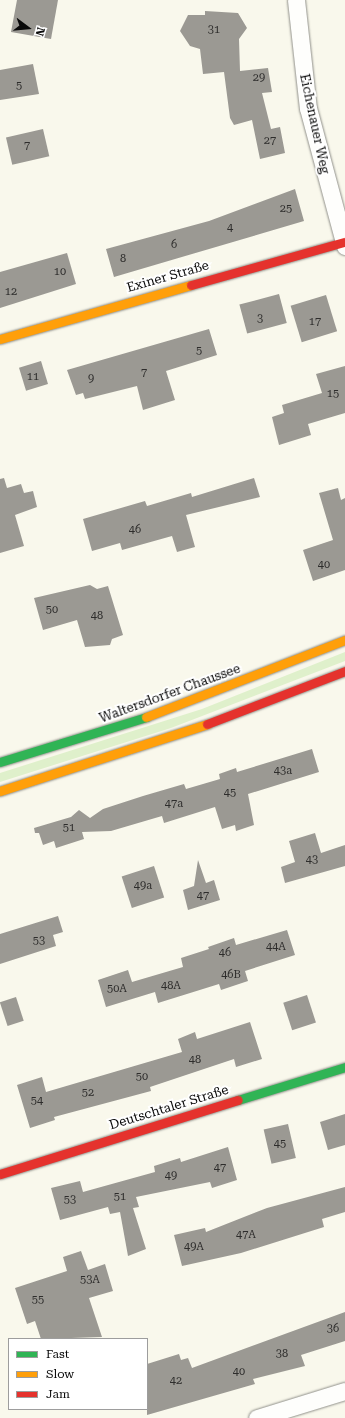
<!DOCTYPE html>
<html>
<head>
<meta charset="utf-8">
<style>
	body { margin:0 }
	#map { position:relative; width:345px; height:1418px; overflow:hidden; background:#f9f8ec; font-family:"Roboto Serif",serif }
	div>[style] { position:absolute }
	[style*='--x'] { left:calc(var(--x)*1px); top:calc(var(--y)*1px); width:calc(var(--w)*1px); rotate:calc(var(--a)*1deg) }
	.green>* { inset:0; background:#dff0cb }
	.building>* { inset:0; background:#9b9993; transform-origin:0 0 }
	.roads { filter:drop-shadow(0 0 1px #91918b) drop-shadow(0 0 1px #91918b) }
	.street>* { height:17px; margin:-8.5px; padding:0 8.5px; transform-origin:8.5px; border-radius:8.5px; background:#fefefc }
	.fast>* { height:9px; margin:-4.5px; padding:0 4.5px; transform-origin:4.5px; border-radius:4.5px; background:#30b455 }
	.slow>* { height:9px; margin:-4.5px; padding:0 4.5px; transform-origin:4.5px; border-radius:4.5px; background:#ff9f0a }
	.jam>* { height:9px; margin:-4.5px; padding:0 4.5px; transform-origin:4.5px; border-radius:4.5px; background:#e5322d }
	span { translate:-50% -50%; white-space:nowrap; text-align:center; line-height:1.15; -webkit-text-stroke:4px #fff; paint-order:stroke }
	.number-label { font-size:11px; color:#2e2d2c }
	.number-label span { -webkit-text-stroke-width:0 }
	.street-label { font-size:13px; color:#090909 }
	.legend { position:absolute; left:8px; top:1338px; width:140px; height:72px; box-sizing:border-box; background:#fff; border:1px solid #9d9d9d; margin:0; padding:5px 7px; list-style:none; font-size:12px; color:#090909 }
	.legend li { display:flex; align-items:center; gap:8px; height:20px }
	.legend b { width:20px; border:1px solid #9d9d9d }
	.north { position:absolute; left:8px; top:8px; width:40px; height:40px; -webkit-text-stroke:3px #fff; paint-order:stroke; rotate:106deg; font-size:11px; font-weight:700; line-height:16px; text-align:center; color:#090909 }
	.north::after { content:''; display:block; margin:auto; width:14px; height:18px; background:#090909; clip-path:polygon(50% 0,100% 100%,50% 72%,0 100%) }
</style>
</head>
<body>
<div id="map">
	<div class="green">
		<i style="clip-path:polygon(345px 652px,345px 661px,171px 728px,0 782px,0 773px,202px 709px)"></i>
	</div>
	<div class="building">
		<i style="clip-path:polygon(17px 0,58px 0,51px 39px,11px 32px)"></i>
		<i style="clip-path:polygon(205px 11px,238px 13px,247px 28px,239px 39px,240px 71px,268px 68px,272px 92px,262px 93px,271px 129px,280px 127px,285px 153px,260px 159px,252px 120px,234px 125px,230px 118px,224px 72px,203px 74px,200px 49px,190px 46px,180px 31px,188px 15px,205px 15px)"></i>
		<i style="clip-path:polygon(33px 64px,39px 94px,0 100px,0 70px)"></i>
		<i style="left:43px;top:129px;width:28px;height:38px;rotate:77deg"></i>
		<i style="clip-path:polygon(295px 189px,304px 221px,114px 277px,106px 249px,209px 221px)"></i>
		<i style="clip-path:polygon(67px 253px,76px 284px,0 308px,0 272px)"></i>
		<i style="left:279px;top:294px;width:30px;height:41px;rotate:75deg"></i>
		<i style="left:326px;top:295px;width:38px;height:37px;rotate:73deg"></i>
		<i style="clip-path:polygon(209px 329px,217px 355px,166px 371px,175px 400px,143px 410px,137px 386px,85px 399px,83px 393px,76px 395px,67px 370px)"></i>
		<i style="left:41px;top:361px;width:24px;height:23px;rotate:73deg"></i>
		<i style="clip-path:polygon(345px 366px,345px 413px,308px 424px,311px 435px,279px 445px,272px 417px,284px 413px,282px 405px,322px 393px,316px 374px)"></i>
		<i style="clip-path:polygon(4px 478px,7px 488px,21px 484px,24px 493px,33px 491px,37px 507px,15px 515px,24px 546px,0 553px,0 479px)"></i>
		<i style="clip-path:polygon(254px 478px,260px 497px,186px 515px,195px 547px,177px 552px,172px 536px,122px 550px,120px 543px,92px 551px,83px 519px,145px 501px,147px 506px,191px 493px,192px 497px)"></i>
		<i style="clip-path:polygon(338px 488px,341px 500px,345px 498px,345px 570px,313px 581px,303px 550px,333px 540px,319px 493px)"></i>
		<i style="clip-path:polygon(90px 585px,97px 589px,108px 586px,123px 635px,112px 639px,110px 645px,85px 647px,77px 620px,43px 630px,34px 598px)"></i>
		<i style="clip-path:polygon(312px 749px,319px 772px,248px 794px,254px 825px,236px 831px,235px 825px,222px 829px,215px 807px,164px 823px,162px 816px,111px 831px,82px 832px,84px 839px,56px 848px,54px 841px,43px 845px,39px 833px,35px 833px,34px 828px,71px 817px,79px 810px,90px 818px,103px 809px,143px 796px,184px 784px,186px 789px,220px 779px,219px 774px,236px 768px,237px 772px)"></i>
		<i style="clip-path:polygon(315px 833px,321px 853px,345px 845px,345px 866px,285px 883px,281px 867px,295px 862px,289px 841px)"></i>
		<i style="clip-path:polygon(198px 860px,206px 883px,214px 880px,220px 900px,188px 910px,183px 890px,194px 886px)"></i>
		<i style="left:154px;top:866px;width:33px;height:34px;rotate:72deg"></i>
		<i style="clip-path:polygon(58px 916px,63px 932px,53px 935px,56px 946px,0 964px,0 934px)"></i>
		<i style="clip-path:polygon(287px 930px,295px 955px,245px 971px,248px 981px,221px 990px,219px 984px,158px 1003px,155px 992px,106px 1007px,98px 980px,128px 970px,132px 982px,183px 967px,181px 958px,209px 949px,208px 947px,234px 938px,236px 945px)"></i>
		<i style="left:307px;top:995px;width:29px;height:25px;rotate:72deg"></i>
		<i style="left:16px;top:997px;width:25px;height:17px;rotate:72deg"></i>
		<i style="clip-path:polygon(250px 1022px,262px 1059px,236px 1067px,234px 1059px,150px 1087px,151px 1091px,54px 1117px,55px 1120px,30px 1128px,17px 1085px,42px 1077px,46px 1092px,182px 1052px,178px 1039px,195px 1032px,197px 1039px)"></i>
		<i style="clip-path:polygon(345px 1114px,345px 1145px,328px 1150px,320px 1122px)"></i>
		<i style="left:288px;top:1124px;width:35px;height:25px;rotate:77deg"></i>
		<i style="clip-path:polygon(228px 1147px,237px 1180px,212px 1188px,210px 1182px,136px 1197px,139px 1207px,133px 1208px,146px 1249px,128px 1256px,120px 1212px,110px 1214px,108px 1207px,60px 1220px,51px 1188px,80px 1181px,83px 1192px,155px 1172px,154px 1166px,180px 1158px,181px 1162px)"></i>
		<i style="clip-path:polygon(345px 1187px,345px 1212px,322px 1219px,324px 1227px,241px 1253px,182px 1266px,174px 1235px,205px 1228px,206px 1232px,267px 1208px)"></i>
		<i style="clip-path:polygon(81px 1251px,88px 1270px,105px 1264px,113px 1291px,89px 1298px,102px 1337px,41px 1339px,35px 1321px,27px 1324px,15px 1288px,67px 1271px,63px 1257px)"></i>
		<i style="clip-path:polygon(345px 1312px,345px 1341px,301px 1355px,305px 1366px,253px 1379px,255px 1384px,147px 1415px,147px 1364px,179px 1354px,181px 1360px,188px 1358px,192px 1368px)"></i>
	</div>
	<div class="roads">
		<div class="street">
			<i style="--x:296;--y:0;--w:109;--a:83.7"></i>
			<i style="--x:308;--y:108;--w:143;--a:75"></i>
			<i style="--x:257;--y:1418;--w:92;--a:-17.1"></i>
		</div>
		<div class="fast">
			<i style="--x:0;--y:762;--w:153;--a:-17.1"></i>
			<i style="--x:238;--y:1100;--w:112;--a:-17.1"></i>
		</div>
		<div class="slow">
			<i style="--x:0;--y:339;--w:198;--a:-15.8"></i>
			<i style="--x:146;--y:717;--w:213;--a:-21.2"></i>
			<i style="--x:0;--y:791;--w:218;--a:-17.9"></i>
		</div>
		<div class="jam">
			<i style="--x:191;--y:285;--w:159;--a:-15.7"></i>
			<i style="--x:207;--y:724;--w:148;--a:-21"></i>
			<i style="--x:0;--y:1174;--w:249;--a:-17.3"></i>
		</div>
	</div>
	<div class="number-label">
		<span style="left:214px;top:30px">31</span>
		<span style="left:259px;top:78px">29</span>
		<span style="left:19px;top:86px">5</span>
		<span style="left:270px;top:141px">27</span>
		<span style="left:27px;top:146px">7</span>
		<span style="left:286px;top:209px">25</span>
		<span style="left:230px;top:228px">4</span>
		<span style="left:174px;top:245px">6</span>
		<span style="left:123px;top:259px">8</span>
		<span style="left:60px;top:272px">10</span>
		<span style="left:11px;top:292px">12</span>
		<span style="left:260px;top:319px">3</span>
		<span style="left:315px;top:322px">17</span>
		<span style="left:199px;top:351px">5</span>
		<span style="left:144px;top:373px">7</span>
		<span style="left:33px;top:377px">11</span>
		<span style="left:91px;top:379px">9</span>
		<span style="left:333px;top:394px">15</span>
		<span style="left:135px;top:530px">46</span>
		<span style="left:324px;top:565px">40</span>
		<span style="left:52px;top:610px">50</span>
		<span style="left:97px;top:616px">48</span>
		<span style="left:283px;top:771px">43a</span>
		<span style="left:230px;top:793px">45</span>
		<span style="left:174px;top:804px">47a</span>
		<span style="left:69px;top:828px">51</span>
		<span style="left:312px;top:860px">43</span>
		<span style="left:143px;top:886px">49a</span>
		<span style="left:203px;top:896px">47</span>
		<span style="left:39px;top:941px">53</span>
		<span style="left:276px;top:947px">44A</span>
		<span style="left:225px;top:953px">46</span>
		<span style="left:231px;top:975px">46B</span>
		<span style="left:171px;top:986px">48A</span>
		<span style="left:117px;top:989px">50A</span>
		<span style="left:195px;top:1060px">48</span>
		<span style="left:142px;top:1077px">50</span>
		<span style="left:88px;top:1093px">52</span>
		<span style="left:37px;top:1101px">54</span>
		<span style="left:280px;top:1144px">45</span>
		<span style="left:220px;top:1168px">47</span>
		<span style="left:171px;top:1176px">49</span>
		<span style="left:120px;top:1197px">51</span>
		<span style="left:70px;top:1200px">53</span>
		<span style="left:246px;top:1235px">47A</span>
		<span style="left:194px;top:1247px">49A</span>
		<span style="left:90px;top:1280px">53A</span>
		<span style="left:38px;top:1300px">55</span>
		<span style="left:333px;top:1329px">36</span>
		<span style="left:282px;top:1354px">38</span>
		<span style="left:239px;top:1372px">40</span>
		<span style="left:176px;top:1381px">42</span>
	</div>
	<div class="street-label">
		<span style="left:314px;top:124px;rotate:78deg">Eichenauer Weg</span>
		<span style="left:168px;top:277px;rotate:-16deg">Exiner Straße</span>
		<span style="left:170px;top:694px;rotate:-20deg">Waltersdorfer Chaussee</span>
		<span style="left:169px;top:1108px;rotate:-17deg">Deutschtaler Straße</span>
	</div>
	<ul class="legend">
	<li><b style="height:5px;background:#30b455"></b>Fast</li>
	<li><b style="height:5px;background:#ff9f0a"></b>Slow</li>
	<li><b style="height:5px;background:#e5322d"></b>Jam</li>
	</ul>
	<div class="north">N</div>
</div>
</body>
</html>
